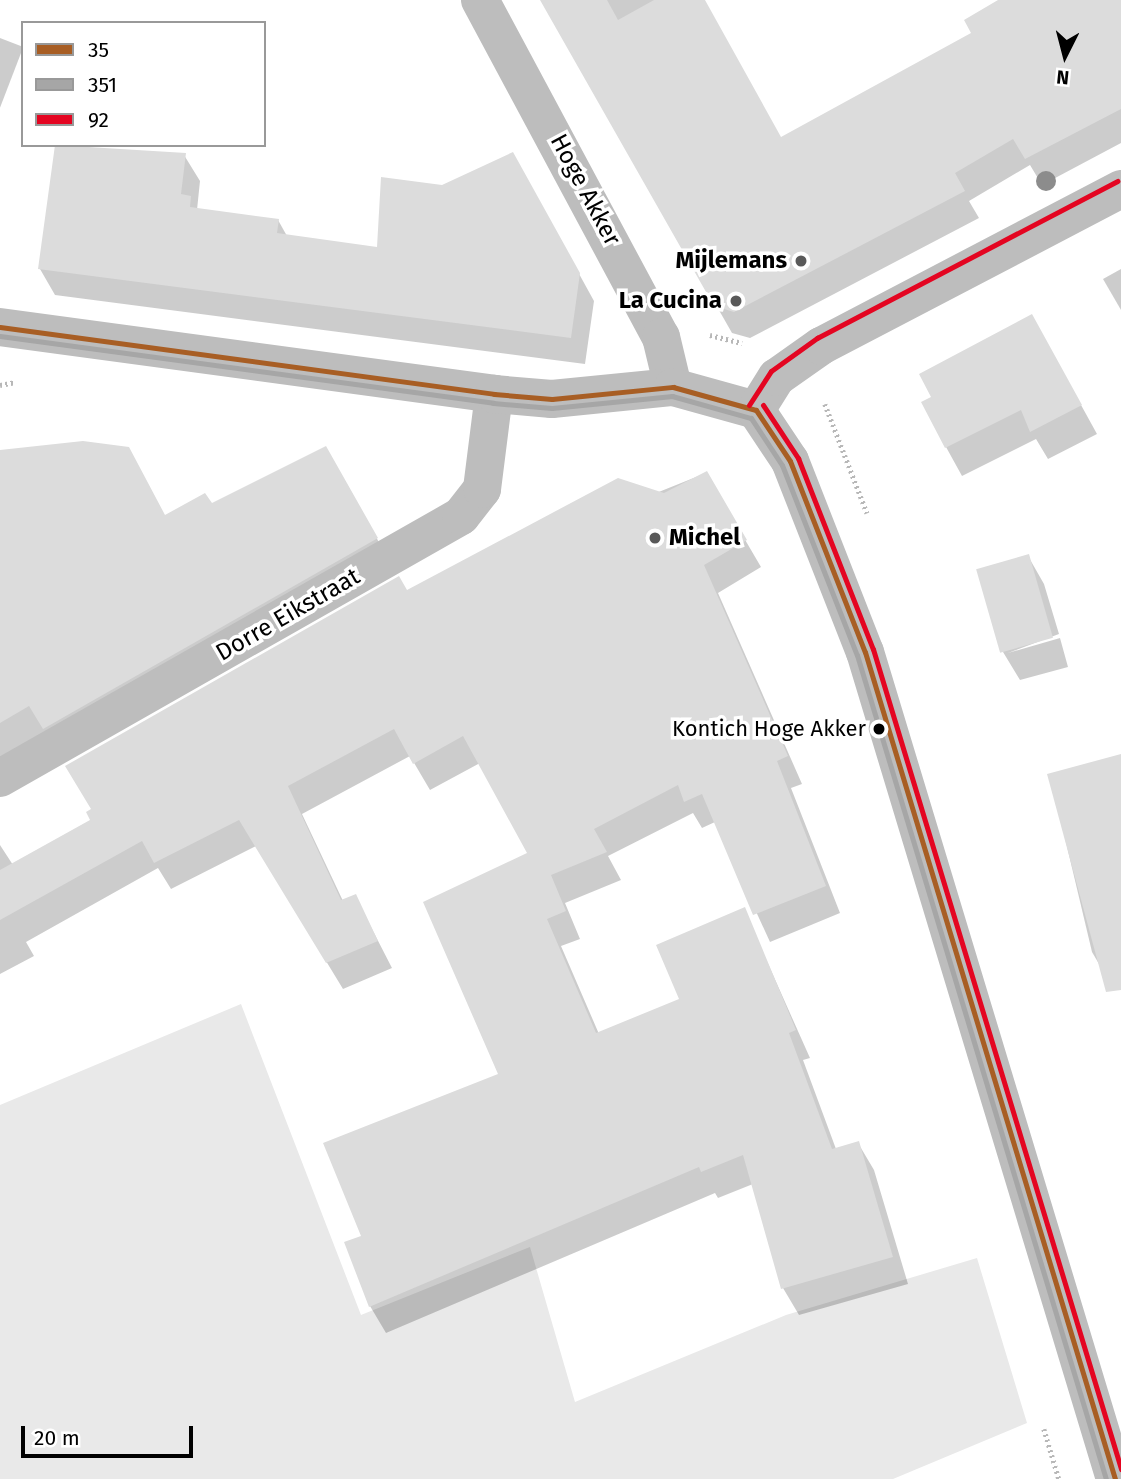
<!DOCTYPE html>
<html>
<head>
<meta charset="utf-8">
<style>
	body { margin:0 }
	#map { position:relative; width:1121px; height:1479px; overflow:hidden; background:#fff; font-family:"Fira Sans",sans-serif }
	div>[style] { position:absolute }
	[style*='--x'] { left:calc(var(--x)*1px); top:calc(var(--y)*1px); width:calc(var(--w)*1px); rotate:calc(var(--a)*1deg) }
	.green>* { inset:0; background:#e9e9e9 }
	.shadow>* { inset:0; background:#0003; transform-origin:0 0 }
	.building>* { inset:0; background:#dcdcdc; transform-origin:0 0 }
	.path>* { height:4.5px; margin-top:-2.25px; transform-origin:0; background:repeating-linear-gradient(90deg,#b8b8b8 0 2px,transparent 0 5.5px) }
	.minor>* { height:38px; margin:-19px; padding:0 19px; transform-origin:19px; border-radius:19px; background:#bdbdbd }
	.tertiary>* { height:38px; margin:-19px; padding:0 19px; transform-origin:19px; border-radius:19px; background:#bdbdbd }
	.bus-1>* { height:5px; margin:-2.5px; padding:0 2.5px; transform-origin:2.5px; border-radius:2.5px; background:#a85e24 }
	.bus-2>* { height:5px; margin:-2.5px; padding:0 2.5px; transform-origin:2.5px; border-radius:2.5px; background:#a6a6a6 }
	.bus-3>* { height:5px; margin:-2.5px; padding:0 2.5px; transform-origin:2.5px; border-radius:2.5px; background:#e40521 }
	.trees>* { width:20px; height:20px; margin:-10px; border-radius:50%; background:#8c8c8c }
	.dots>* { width:19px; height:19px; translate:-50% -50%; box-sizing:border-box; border:4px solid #fff; border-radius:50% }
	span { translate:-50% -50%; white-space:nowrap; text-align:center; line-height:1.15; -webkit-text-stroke:7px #fff; paint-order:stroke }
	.bus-label { font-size:22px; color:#000 }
	.right { translate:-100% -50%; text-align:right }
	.street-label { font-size:24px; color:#000 }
	.poi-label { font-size:24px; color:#000; font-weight:700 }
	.left { translate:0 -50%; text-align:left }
	.legend { position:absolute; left:21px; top:21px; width:245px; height:126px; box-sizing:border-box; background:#fff; border:2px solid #999; margin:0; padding:9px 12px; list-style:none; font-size:21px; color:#000 }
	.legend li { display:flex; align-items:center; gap:14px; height:35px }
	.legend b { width:35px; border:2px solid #999 }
	.north { position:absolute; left:1030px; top:21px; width:70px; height:70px; -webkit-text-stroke:5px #fff; paint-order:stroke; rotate:186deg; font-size:19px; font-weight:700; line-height:28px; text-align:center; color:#000 }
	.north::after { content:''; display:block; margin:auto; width:24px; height:32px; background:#000; clip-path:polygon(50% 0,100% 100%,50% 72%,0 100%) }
	.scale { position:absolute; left:21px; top:1426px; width:172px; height:32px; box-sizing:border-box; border:4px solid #000; border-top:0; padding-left:9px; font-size:21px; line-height:24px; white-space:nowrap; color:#000; -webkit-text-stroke:5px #fff; paint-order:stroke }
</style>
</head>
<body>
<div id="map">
	<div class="green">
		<i style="clip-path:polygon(241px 1004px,361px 1315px,530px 1247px,575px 1402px,786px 1315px,977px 1258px,1027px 1423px,893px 1479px,0 1479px,0 1105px)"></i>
	</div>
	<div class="shadow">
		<i style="clip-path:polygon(542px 0,704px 0,781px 139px,974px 34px,1002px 0,1121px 0,1121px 143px,1042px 185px,1030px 165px,969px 201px,979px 218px,750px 338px,732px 333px)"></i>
		<i style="left:0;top:38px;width:25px;height:108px;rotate:21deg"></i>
		<i style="clip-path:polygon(56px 145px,184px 155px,200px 181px,197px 210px,278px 220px,287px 236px,378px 249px,442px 187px,528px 181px,594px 301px,585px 364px,55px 295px,40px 269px)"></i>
		<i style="clip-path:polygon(1121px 269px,1121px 310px,1103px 279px)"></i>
		<i style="clip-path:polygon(1048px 345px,1097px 434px,1048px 459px,1036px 439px,962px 476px,946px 447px)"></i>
		<i style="clip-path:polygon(0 452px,165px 517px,348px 486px,392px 566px,0 759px)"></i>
		<i style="clip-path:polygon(706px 473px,761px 567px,718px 593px,802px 784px,791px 788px,840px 913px,770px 942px,715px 822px,702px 828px,693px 813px,608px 856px,621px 880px,565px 903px,580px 939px,561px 946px,599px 1034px,681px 1000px,744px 910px,810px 1058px,803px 1060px,836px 1149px,858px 1143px,874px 1170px,908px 1284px,799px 1315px,783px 1288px,753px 1184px,718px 1198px,715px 1193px,386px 1333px,370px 1306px,363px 1237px,500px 1075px,530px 854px,480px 763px,430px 790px,410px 756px,302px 814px,343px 901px,355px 896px,392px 968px,343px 989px,256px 846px,171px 889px,158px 868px,26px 942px,34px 956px,0 974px,0 845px,13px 865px,93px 821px,407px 593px)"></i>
		<i style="clip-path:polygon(1028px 556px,1044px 584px,1059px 634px,1008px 653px,1060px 638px,1068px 667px,1020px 680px,1003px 652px)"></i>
		<i style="clip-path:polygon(1121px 755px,1121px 977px,1109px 981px,1092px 952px,1050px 775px)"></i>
	</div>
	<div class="building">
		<i style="clip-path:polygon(540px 0,607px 0,618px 20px,654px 0,705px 0,781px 137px,971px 33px,964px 20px,998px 0,1121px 0,1121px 109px,1025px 159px,1013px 139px,955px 173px,965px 191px,734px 312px,714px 306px)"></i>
		<i style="clip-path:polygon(55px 145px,186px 153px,181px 194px,191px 196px,190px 207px,279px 219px,277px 233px,377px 247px,381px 177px,442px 185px,513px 152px,580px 273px,571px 338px,38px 269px)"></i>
		<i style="clip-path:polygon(1032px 314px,1082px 405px,1030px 432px,1021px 410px,945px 448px,921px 402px,931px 397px,919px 374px)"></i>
		<i style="clip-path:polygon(83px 441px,129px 447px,165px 515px,205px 493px,212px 503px,326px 446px,378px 538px,43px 729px,29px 706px,0 723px,0 450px)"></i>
		<i style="clip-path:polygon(707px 471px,747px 540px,704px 565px,788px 756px,777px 761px,826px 886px,753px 915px,702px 794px,684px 802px,678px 785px,594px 829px,607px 852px,551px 875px,566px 911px,547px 919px,596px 1033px,679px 999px,656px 945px,745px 907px,796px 1030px,789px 1033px,832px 1149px,859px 1141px,893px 1257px,781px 1289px,743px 1155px,701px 1172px,699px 1167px,369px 1307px,344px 1242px,361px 1236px,323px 1143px,498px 1074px,423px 902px,527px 853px,463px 736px,413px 764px,394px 729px,288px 786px,341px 900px,356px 894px,378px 941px,326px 963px,239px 820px,154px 863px,142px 841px,0 920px,0 870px,90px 820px,86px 812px,91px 809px,65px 766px,399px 576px,407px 590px,618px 478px,664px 493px)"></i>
		<i style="left:1029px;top:554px;width:87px;height:55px;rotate:74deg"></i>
		<i style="clip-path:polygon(1121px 754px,1121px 990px,1106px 992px,1047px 774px)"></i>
	</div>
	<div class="path">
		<i style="--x:710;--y:335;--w:33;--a:14"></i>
		<i style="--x:0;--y:385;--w:16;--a:-11"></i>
		<i style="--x:825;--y:404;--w:117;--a:68.9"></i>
		<i style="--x:1044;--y:1429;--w:52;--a:73.3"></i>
	</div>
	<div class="minor">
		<i style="--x:480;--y:0;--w:383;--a:61.8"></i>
		<i style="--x:661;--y:337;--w:51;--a:76.5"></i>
		<i style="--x:0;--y:778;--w:530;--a:-29.61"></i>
		<i style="--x:461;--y:516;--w:34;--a:-52"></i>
		<i style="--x:482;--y:489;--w:96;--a:-82.8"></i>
	</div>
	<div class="tertiary">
		<i style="--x:0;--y:327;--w:499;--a:7.7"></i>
		<i style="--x:494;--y:394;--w:58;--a:4.9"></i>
		<i style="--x:552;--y:399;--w:122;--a:-5.7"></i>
		<i style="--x:673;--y:387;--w:86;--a:15.5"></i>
		<i style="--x:756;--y:410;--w:61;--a:56.3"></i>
		<i style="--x:790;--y:461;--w:205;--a:68.6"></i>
		<i style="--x:865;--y:652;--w:864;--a:73.18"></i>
		<i style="--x:756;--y:410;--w:39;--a:-58"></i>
		<i style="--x:777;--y:377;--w:54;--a:-35.2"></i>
		<i style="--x:821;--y:346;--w:339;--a:-27.6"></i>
	</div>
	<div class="bus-1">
		<i style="--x:0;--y:327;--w:499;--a:7.7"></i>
		<i style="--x:494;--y:394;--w:58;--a:4.9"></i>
		<i style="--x:552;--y:399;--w:122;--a:-5.7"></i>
		<i style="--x:673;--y:387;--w:86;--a:15.5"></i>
		<i style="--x:756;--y:410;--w:61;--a:56.3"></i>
		<i style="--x:790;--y:461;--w:205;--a:68.6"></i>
		<i style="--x:865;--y:652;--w:864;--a:73.18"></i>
	</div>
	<div class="bus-2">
		<i style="--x:0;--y:336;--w:498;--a:7.7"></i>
		<i style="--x:493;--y:403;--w:59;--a:4.8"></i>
		<i style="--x:552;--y:408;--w:121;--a:-5.7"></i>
		<i style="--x:672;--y:396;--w:82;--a:15.6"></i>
		<i style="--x:751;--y:418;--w:56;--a:56.6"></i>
		<i style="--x:782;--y:465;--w:204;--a:68.5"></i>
		<i style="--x:857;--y:655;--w:861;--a:73.19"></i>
	</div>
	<div class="bus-3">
		<i style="--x:749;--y:405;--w:40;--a:-57.1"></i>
		<i style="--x:771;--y:371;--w:57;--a:-35.7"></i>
		<i style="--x:817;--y:338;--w:339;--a:-27.6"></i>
		<i style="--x:763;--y:405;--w:64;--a:56.6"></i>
		<i style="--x:798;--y:458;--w:205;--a:68.6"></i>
		<i style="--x:873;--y:649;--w:857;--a:73.17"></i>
	</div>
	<div class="trees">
		<i style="left:1046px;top:181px"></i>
	</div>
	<div class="dots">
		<i style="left:801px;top:261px;background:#595959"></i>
		<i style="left:736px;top:301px;background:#595959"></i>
		<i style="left:655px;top:538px;background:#595959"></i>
		<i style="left:879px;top:729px;background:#000"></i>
	</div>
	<div class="bus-label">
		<span class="right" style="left:866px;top:729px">Kontich Hoge Akker</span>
	</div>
	<div class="street-label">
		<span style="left:585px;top:190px;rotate:62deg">Hoge Akker</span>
		<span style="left:288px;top:615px;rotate:-30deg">Dorre Eikstraat</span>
	</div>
	<div class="poi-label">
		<span class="right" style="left:787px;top:261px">Mijlemans</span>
		<span class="right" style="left:722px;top:301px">La Cucina</span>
		<span class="left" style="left:669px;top:538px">Michel</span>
	</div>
	<ul class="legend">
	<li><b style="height:9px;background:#a85e24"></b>35</li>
	<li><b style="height:9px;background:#a6a6a6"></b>351</li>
	<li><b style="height:9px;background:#e40521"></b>92</li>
	</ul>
	<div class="north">N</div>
	<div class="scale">20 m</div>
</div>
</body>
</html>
